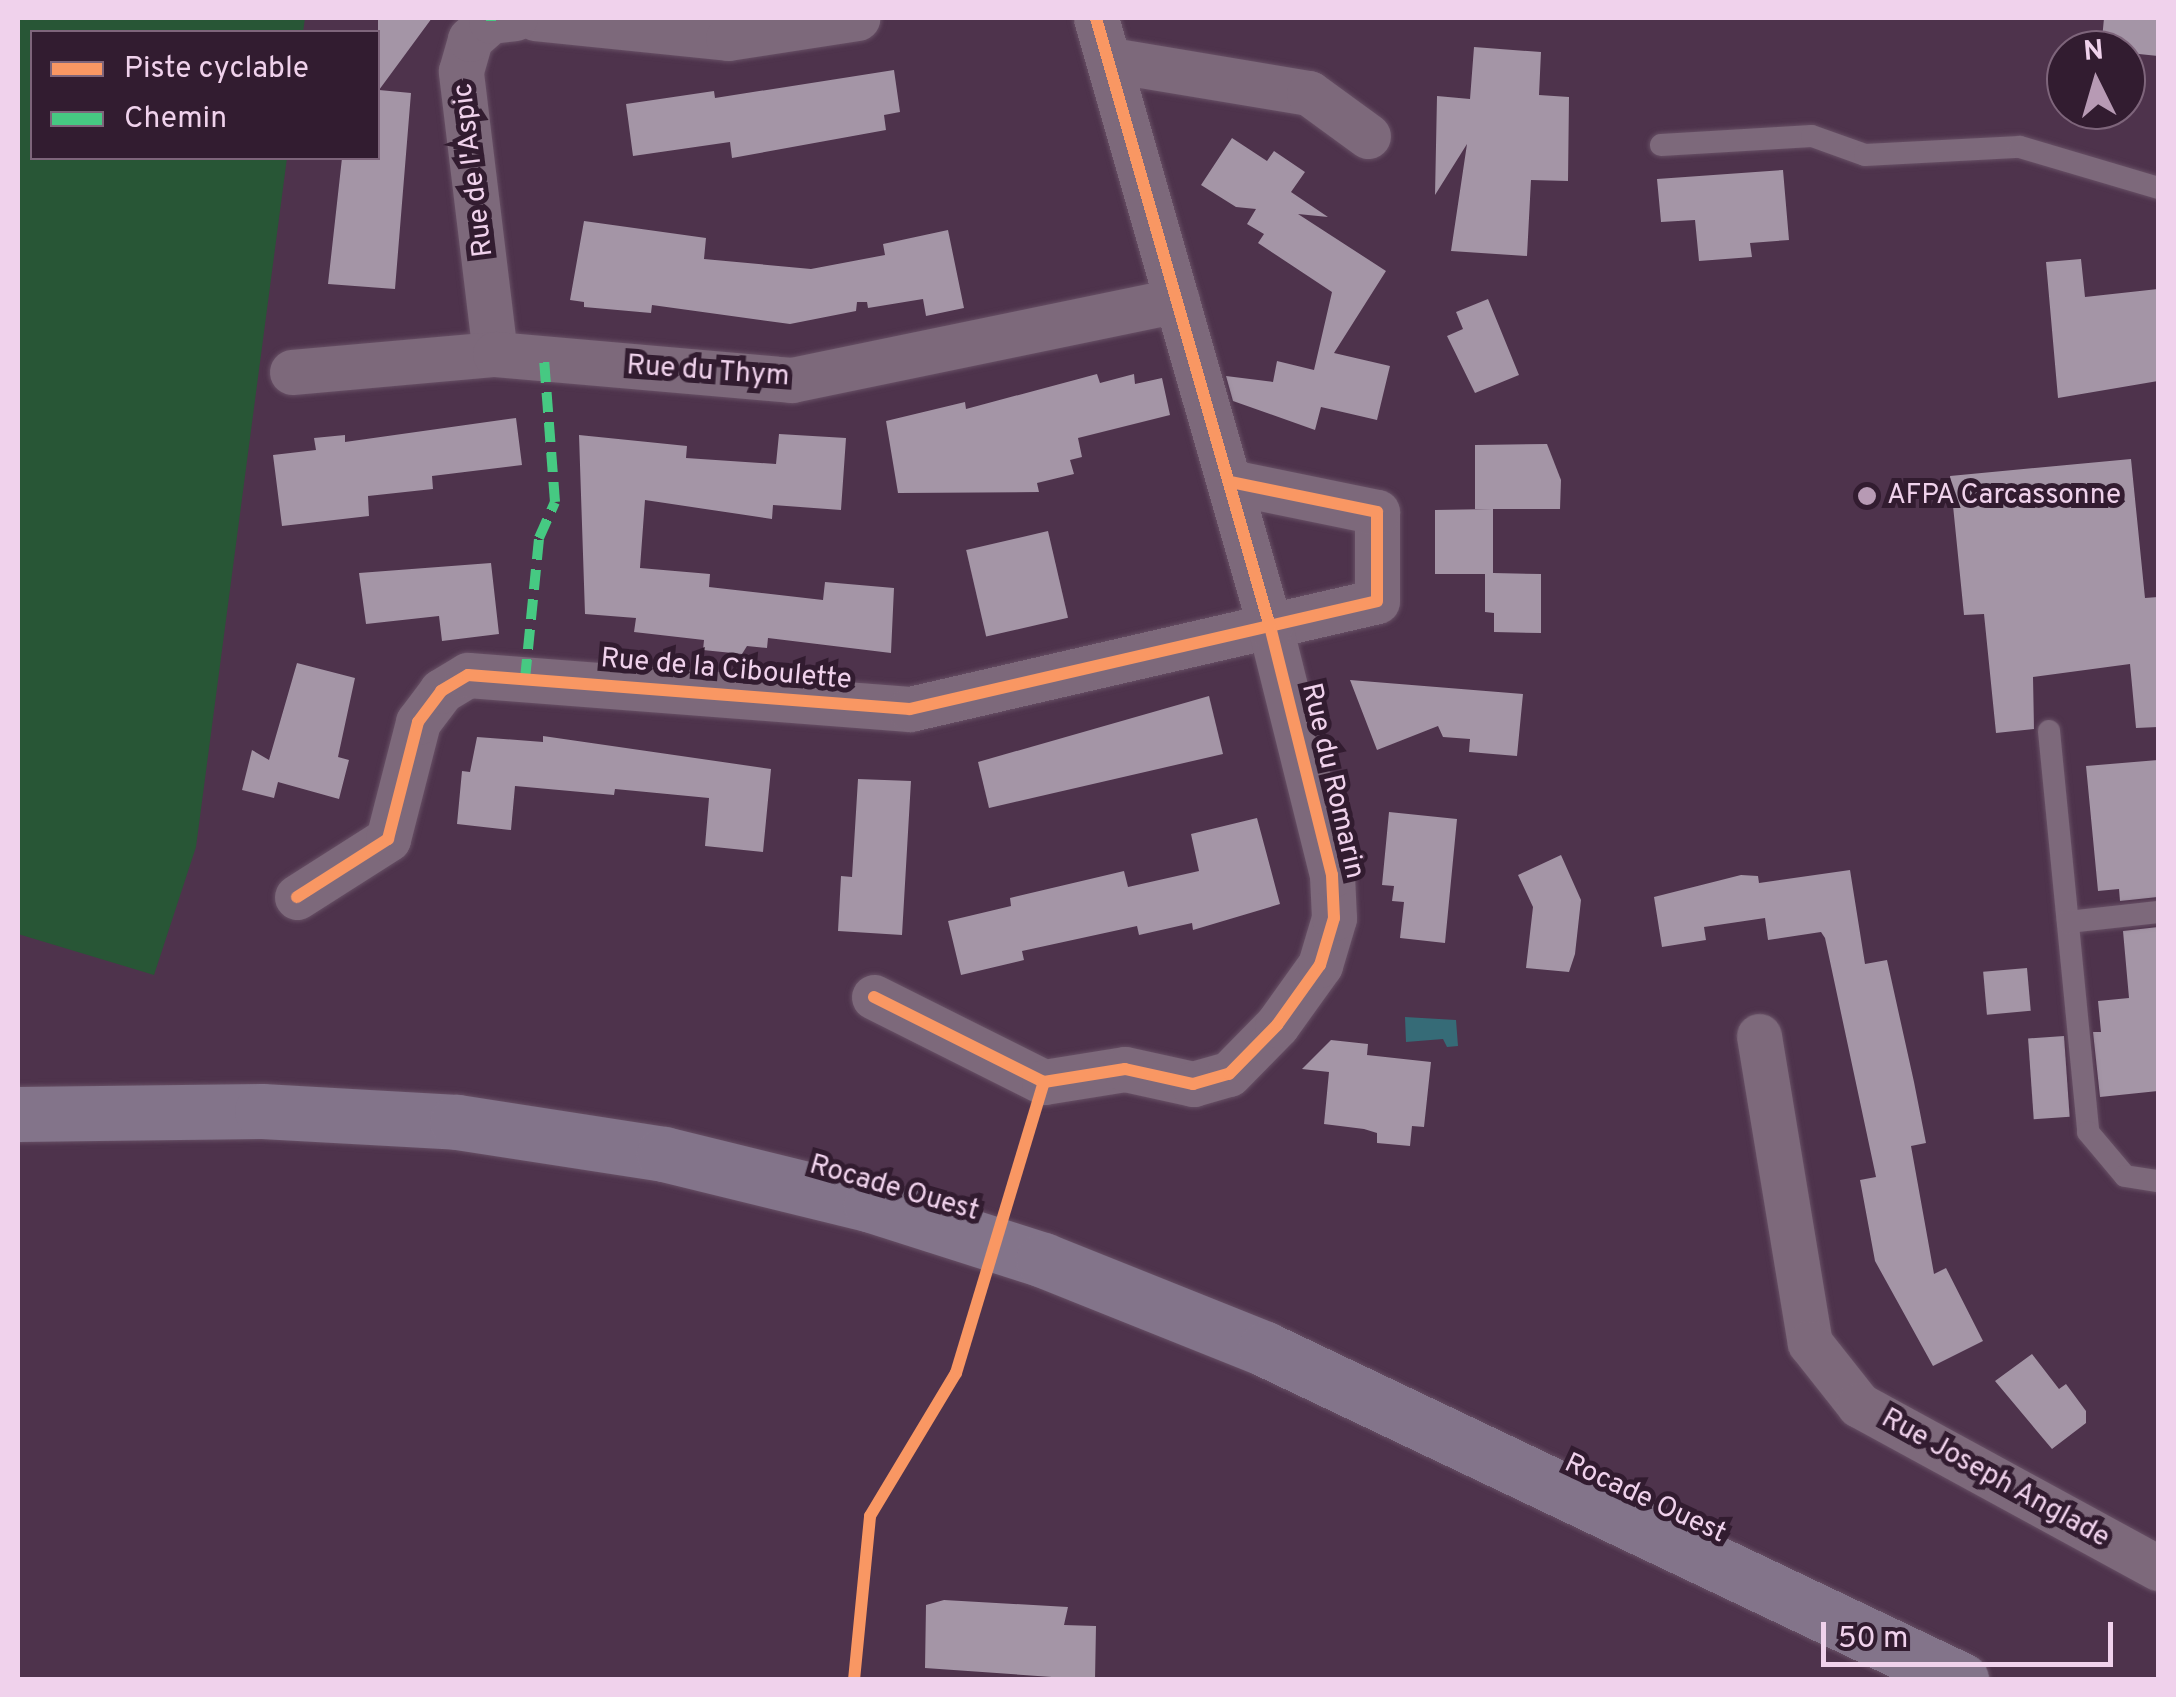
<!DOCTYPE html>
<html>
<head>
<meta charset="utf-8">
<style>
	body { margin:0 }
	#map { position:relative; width:2176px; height:1697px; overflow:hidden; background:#4e334c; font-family:Overpass,sans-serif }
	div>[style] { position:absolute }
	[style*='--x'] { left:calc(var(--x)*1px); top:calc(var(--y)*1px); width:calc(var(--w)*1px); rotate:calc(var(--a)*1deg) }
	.green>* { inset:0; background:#285636 }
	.water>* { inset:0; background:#366b77 }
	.building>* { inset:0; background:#a495a6; transform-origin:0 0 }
	.roads { filter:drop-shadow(0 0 2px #675065) drop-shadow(0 0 2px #675065) }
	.lane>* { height:22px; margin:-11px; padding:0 11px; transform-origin:11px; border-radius:11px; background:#7d697b }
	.street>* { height:45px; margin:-22.5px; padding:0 22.5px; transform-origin:22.5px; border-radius:22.5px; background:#7d697b }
	.primary>* { height:55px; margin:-27.5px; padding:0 27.5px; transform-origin:27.5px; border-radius:27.5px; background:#83748a }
	.quiet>* { height:10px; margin-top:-5px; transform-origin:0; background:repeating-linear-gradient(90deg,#46c982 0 20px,transparent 0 30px) }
	.cycleway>* { height:12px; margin:-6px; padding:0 6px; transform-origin:6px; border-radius:6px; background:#f99763 }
	.dots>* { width:28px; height:28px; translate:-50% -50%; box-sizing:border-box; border:5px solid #321c30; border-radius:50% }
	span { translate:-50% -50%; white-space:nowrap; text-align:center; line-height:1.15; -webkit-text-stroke:10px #321c30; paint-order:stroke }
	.street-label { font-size:28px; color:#f0d2ec }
	.poi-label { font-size:28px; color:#f0d2ec }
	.left { translate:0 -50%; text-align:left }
	.frame { position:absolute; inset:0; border:20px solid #f0d2ec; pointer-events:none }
	.legend { position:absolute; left:30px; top:30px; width:350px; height:130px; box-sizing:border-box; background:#321c30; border:2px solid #7e657b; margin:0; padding:12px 18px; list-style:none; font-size:30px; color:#f0d2ec }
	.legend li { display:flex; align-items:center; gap:20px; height:50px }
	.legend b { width:50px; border:2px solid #7e657b }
	.north { position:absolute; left:2046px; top:30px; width:100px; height:100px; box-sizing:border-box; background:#321c30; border:2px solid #7e657b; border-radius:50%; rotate:355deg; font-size:28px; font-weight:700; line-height:40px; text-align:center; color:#f0d2ec }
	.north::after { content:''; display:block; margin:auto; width:35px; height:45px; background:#b79ab4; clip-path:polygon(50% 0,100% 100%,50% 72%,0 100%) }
	.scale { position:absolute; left:1821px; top:1622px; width:292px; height:45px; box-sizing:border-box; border:5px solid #f0d2ec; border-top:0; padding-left:12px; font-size:30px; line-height:35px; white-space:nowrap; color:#f0d2ec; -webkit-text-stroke:8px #321c30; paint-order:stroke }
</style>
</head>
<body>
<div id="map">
	<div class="green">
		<i style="clip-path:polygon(18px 18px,305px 18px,303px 32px,32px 32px,32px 158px,287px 158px,196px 847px,154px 975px,18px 934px)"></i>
	</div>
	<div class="water">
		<i style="clip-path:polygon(1405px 1017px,1456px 1020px,1458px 1046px,1447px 1047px,1443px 1039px,1406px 1042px)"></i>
	</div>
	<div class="building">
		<i style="clip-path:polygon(378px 18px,432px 18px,379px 90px,411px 93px,395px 289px,328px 284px,342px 158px,378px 158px)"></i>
		<i style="clip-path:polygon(2104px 18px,2158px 18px,2158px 56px,2101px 50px)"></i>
		<i style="clip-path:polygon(1474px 47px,1541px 52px,1539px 95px,1569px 97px,1568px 181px,1531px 180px,1527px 256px,1451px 251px,1467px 144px,1435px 195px,1437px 96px,1470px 99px)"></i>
		<i style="clip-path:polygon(894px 70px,900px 112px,884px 115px,886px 130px,732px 158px,730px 142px,633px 156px,626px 104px,714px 91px,715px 98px)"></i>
		<i style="clip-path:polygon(1232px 138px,1267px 161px,1274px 151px,1305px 172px,1291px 192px,1328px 217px,1298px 214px,1386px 271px,1334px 353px,1390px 366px,1377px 420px,1321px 407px,1315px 430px,1233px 401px,1226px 376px,1273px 382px,1277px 361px,1314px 370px,1332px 292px,1258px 243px,1264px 234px,1247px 224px,1256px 209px,1236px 207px,1201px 185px)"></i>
		<i style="clip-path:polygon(1783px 170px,1789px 240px,1750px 243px,1752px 257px,1699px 261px,1695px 220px,1661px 222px,1657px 179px)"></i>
		<i style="clip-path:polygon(584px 221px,706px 238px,704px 259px,811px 269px,885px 255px,883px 244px,948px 230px,964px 308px,926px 316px,923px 299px,868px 308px,867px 302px,857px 302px,856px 311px,790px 324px,652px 305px,651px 313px,584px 307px,584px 302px,570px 300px)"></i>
		<i style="clip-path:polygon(2081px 259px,2085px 297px,2158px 289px,2158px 381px,2058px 398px,2046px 262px)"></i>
		<i style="clip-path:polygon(1488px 299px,1519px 375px,1475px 393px,1447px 336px,1463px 329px,1456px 312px)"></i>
		<i style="clip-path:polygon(1097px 374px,1100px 383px,1134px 374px,1135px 384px,1162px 378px,1170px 415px,1078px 438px,1082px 457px,1070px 460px,1074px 474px,1037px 483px,1039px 492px,898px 493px,886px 421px,965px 402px,966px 409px)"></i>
		<i style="clip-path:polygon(516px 418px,522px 465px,432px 476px,433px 489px,368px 496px,369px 516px,282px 526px,273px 455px,316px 450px,314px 438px,345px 435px,345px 442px)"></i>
		<i style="clip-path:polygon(779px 434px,846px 438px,841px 510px,773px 505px,772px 519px,645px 500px,640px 568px,710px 574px,709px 587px,823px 600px,825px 582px,894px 588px,891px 653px,768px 638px,767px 648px,747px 646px,742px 654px,703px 650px,704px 640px,634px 632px,636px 618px,585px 614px,579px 435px,687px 446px,686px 458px,776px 464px)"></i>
		<i style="clip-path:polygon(1547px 444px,1561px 480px,1560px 509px,1475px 509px,1475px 445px)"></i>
		<i style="clip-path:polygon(2131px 459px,2145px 598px,2158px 597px,2158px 727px,2136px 728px,2130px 664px,2033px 677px,2034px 729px,1996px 733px,1984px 614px,1964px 615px,1950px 476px)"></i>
		<i style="clip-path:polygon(1493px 509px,1493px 573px,1541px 574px,1541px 633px,1494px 632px,1494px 613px,1485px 612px,1485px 574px,1435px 574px,1435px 510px)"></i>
		<i style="left:1048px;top:531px;width:89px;height:84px;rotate:77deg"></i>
		<i style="clip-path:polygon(491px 563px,499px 634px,442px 641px,439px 616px,366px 624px,359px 573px)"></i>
		<i style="clip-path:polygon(297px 663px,355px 678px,338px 757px,349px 760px,339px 799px,278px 782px,274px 798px,242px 790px,252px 750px,269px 760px)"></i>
		<i style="clip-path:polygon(1350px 680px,1523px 694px,1517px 756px,1469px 752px,1470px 739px,1443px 737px,1438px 726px,1377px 750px)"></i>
		<i style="clip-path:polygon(1209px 696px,1223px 754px,989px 808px,978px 762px)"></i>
		<i style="clip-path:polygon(543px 736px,771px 769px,763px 852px,705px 846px,709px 798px,615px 789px,614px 795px,515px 786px,511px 830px,457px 824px,462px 771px,470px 772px,477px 737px,543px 742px)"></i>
		<i style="clip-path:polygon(2158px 760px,2158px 897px,2120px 901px,2119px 889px,2098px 891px,2086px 766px)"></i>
		<i style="clip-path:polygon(858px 779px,911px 781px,902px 935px,838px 931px,841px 876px,852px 877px)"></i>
		<i style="clip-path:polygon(1389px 812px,1457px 819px,1445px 943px,1400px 938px,1404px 902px,1392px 901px,1394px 886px,1382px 885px)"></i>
		<i style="clip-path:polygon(1257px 818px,1280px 904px,1193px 930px,1192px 923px,1139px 935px,1137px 926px,1022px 951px,1024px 960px,961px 975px,948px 921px,1011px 906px,1010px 898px,1124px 871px,1128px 887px,1199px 871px,1191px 834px)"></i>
		<i style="clip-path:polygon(1561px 855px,1581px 900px,1575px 954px,1569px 972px,1526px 968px,1533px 907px,1518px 875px)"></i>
		<i style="clip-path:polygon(1850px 870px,1865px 964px,1887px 960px,1914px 1082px,1926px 1143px,1911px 1146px,1934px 1274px,1946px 1268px,1983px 1341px,1933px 1366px,1875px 1261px,1860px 1180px,1876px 1177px,1825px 938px,1821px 932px,1768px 940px,1765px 918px,1704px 927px,1706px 940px,1662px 947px,1654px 897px,1741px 875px,1758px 876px,1759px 883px)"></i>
		<i style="clip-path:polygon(2158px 927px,2158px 1091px,2100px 1097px,2093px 1032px,2101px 1032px,2098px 1001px,2129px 998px,2123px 931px)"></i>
		<i style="left:2027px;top:968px;width:43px;height:44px;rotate:85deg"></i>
		<i style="left:2064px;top:1036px;width:81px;height:36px;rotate:86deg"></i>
		<i style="clip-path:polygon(1331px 1040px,1368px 1044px,1367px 1055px,1431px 1062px,1424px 1127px,1412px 1126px,1410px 1146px,1377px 1143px,1377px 1133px,1364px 1129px,1324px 1124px,1329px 1072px,1302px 1069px)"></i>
		<i style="clip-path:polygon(2032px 1354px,2059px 1389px,2066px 1384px,2086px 1411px,2086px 1423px,2052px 1449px,1995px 1381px)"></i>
		<i style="clip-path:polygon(944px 1600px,1068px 1607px,1064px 1625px,1096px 1626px,1095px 1680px,925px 1668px,926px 1605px)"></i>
	</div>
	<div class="roads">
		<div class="lane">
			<i style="--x:1661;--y:145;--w:151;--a:-3.4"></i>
			<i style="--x:1812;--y:136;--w:56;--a:19.7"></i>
			<i style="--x:1865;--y:155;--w:155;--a:-3"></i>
			<i style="--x:2020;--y:147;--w:144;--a:16.5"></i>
			<i style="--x:2049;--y:731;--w:403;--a:84.4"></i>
			<i style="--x:2088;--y:1132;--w:57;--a:49.9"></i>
			<i style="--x:2125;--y:1176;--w:33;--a:9"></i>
			<i style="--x:2068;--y:922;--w:91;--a:-6.3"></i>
		</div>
		<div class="street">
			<i style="--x:535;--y:18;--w:194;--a:5.9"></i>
			<i style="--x:728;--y:38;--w:131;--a:-8.8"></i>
			<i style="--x:1111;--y:60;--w:201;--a:9.5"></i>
			<i style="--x:1309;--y:93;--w:73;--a:36.1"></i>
			<i style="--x:495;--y:354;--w:285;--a:-96.9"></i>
			<i style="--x:461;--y:71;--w:33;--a:-74"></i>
			<i style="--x:470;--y:39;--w:28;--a:-41"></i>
			<i style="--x:491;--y:21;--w:24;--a:-7"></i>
			<i style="--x:292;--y:372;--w:204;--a:-5.1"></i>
			<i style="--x:495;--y:354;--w:298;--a:5"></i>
			<i style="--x:792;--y:380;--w:393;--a:-11.7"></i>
			<i style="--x:297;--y:897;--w:108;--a:-32.5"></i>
			<i style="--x:388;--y:839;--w:121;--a:-75.6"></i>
			<i style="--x:418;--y:722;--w:39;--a:-53"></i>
			<i style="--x:441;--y:691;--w:31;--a:-31"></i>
			<i style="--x:468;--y:675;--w:443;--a:4.4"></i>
			<i style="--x:910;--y:709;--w:479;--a:-13"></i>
			<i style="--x:1377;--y:601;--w:89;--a:-90"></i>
			<i style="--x:1377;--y:512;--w:149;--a:-168.4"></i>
			<i style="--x:874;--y:997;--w:190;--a:26.6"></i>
			<i style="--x:1044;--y:1082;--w:82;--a:-9.1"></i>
			<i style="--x:1125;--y:1069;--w:70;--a:12.4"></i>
			<i style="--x:1193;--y:1084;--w:37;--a:-16"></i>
			<i style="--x:1229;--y:1074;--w:69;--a:-45.6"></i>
			<i style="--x:1277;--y:1025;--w:74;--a:-54.4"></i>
			<i style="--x:1320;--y:965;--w:49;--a:-73.4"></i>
			<i style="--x:1334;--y:918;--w:43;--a:-92.7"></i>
			<i style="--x:1332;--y:875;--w:256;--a:-104"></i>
			<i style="--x:1270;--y:627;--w:633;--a:-105.95"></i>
			<i style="--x:1759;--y:1036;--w:311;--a:80.6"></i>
			<i style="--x:1810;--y:1343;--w:79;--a:51.7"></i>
			<i style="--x:1859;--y:1405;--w:341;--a:28.6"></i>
		</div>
		<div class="primary">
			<i style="--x:18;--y:1114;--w:244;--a:-0.7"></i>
			<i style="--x:262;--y:1111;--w:195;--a:3.2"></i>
			<i style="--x:457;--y:1122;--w:209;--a:8.8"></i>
			<i style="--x:664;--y:1154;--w:213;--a:13.8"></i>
			<i style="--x:871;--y:1205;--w:181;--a:17.7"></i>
			<i style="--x:1043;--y:1260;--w:239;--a:21.8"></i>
			<i style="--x:1265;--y:1349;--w:771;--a:25.43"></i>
		</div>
	</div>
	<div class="quiet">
		<i style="--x:491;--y:21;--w:3;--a:-90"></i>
		<i style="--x:525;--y:679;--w:142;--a:-84.3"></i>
		<i style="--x:539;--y:538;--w:39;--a:-66"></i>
		<i style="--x:555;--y:502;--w:143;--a:-94.4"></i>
	</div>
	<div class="cycleway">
		<i style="--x:297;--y:897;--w:108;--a:-32.5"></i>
		<i style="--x:388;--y:839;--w:121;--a:-75.6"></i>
		<i style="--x:418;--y:722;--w:39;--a:-53"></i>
		<i style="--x:441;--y:691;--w:31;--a:-31"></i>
		<i style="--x:468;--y:675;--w:443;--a:4.4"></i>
		<i style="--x:910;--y:709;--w:479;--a:-13"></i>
		<i style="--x:1377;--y:601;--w:89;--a:-90"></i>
		<i style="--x:1377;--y:512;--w:149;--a:-168.4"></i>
		<i style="--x:874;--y:997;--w:190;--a:26.6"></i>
		<i style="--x:1044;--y:1082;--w:82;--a:-9.1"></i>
		<i style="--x:1125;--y:1069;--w:70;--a:12.4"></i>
		<i style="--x:1193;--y:1084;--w:37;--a:-16"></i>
		<i style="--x:1229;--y:1074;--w:69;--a:-45.6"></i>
		<i style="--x:1277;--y:1025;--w:74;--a:-54.4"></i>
		<i style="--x:1320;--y:965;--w:49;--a:-73.4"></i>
		<i style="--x:1334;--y:918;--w:43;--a:-92.7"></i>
		<i style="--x:1332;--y:875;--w:256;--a:-104"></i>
		<i style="--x:1270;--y:627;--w:633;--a:-105.95"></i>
		<i style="--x:854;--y:1680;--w:165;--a:-84.4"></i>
		<i style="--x:870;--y:1516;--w:167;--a:-59"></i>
		<i style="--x:956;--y:1373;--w:304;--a:-73.2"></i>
	</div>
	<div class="dots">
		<i style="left:1867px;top:496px;background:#b79ab4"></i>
	</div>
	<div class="street-label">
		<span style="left:474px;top:170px;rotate:-97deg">Rue de l'Aspic</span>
		<span style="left:708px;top:372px;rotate:4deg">Rue du Thym</span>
		<span style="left:726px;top:670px;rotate:5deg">Rue de la Ciboulette</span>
		<span style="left:1332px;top:781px;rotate:77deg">Rue du Romarin</span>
		<span style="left:894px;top:1189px;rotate:16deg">Rocade Ouest</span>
		<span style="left:1995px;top:1479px;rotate:29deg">Rue Joseph Anglade</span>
		<span style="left:1645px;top:1499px;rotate:25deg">Rocade Ouest</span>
	</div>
	<div class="poi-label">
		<span class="left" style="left:1887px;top:496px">AFPA Carcassonne</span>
	</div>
	<div class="frame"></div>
	<ul class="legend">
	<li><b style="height:12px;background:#f99763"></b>Piste cyclable</li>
	<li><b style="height:12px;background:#46c982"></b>Chemin</li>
	</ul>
	<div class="north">N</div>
	<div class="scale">50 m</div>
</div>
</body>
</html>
